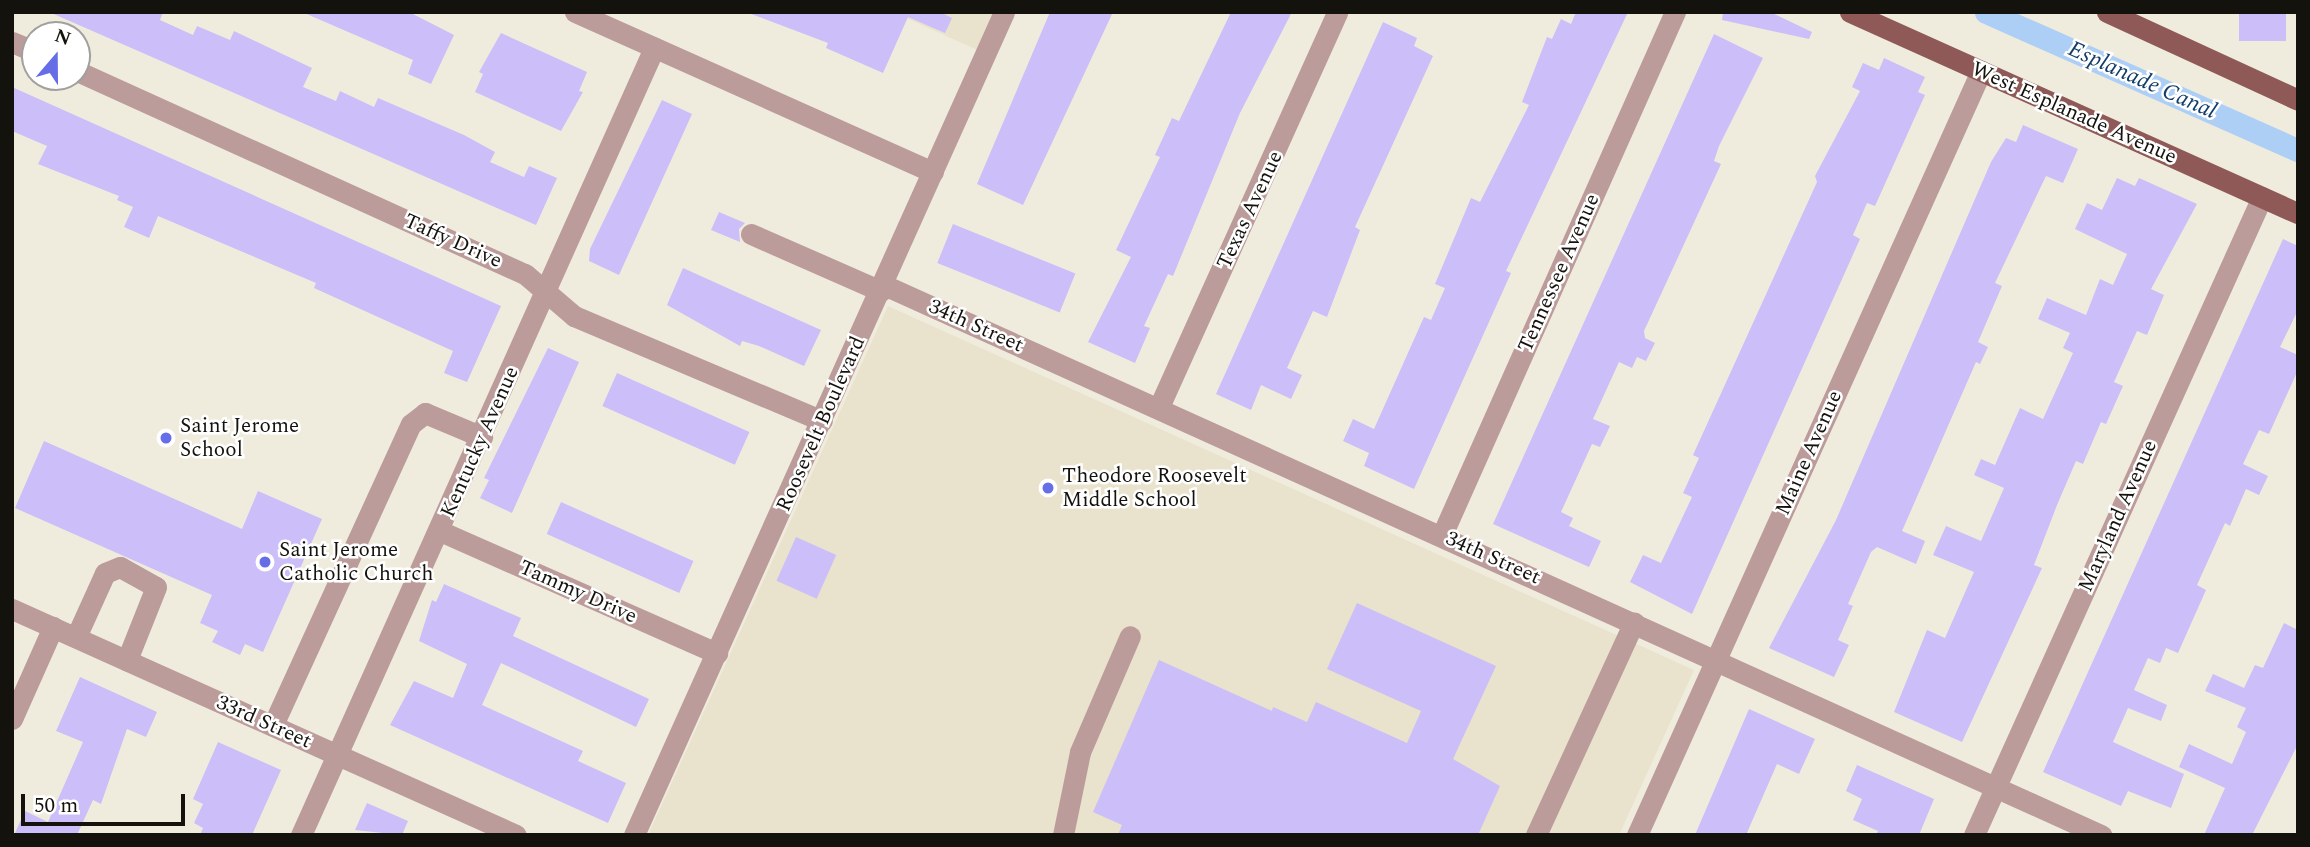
<!DOCTYPE html>
<html>
<head>
<meta charset="utf-8">
<style>
	body { margin:0 }
	#map { position:relative; width:2310px; height:847px; overflow:hidden; background:#f0ecdd; font-family:Spectral,serif }
	div>[style] { position:absolute }
	[style*='--x'] { left:calc(var(--x)*1px); top:calc(var(--y)*1px); width:calc(var(--w)*1px); rotate:calc(var(--a)*1deg) }
	.built>* { inset:0; background:#e9e2cc }
	.canal>* { height:23px; margin:-11.5px; padding:0 11.5px; transform-origin:11.5px; border-radius:11.5px; background:#adcff6 }
	.building>* { inset:0; background:#ccbef9; transform-origin:0 0 }
	.minor>* { height:21px; margin:-10.5px; padding:0 10.5px; transform-origin:10.5px; border-radius:10.5px; background:#bb9c9a }
	.major>* { height:21px; margin:-10.5px; padding:0 10.5px; transform-origin:10.5px; border-radius:10.5px; background:#8e5957 }
	.dots>* { width:19px; height:19px; translate:-50% -50%; box-sizing:border-box; border:4px solid #fff; border-radius:50% }
	span { translate:-50% -50%; white-space:nowrap; text-align:center; line-height:1.15; -webkit-text-stroke:5px #fff; paint-order:stroke }
	.street-label { font-size:21px; color:#14120d }
	.poi-label { font-size:21px; color:#14120d }
	.left { translate:0 -50%; text-align:left }
	.water-label { font-size:23px; color:#123d69; font-style:italic }
	.frame { position:absolute; inset:0; border:14px solid #14120d; pointer-events:none }
	.north { position:absolute; left:21px; top:21px; width:70px; height:70px; box-sizing:border-box; background:#fff; border:2px solid #a1a09e; border-radius:50%; rotate:20deg; font-size:19px; font-weight:700; line-height:28px; text-align:center; color:#14120d }
	.north::after { content:''; display:block; margin:auto; width:24px; height:32px; background:#666ee7; clip-path:polygon(50% 0,100% 100%,50% 72%,0 100%) }
	.scale { position:absolute; left:21px; top:794px; width:164px; height:32px; box-sizing:border-box; border:4px solid #14120d; border-top:0; padding-left:9px; font-size:21px; line-height:24px; white-space:nowrap; color:#14120d; -webkit-text-stroke:5px #fff; paint-order:stroke }
</style>
</head>
<body>
<div id="map">
	<div class="built">
		<i style="clip-path:polygon(893px 12px,1016px 12px,995px 58px)"></i>
		<i style="clip-path:polygon(888px 306px,1694px 670px,1619px 835px,648px 835px)"></i>
	</div>
	<div class="canal">
		<i style="--x:1986;--y:12;--w:341;--a:23.9"></i>
	</div>
	<div class="building">
		<i style="clip-path:polygon(49px 12px,163px 12px,160px 20px,193px 35px,197px 26px,230px 40px,234px 31px,312px 68px,303px 87px,336px 101px,340px 91px,374px 107px,378px 98px,464px 135px,495px 152px,490px 162px,524px 177px,529px 166px,557px 178px,536px 225px)"></i>
		<i style="clip-path:polygon(302px 12px,409px 12px,454px 35px,431px 84px,408px 74px,413px 60px)"></i>
		<i style="clip-path:polygon(746px 12px,940px 12px,952px 18px,945px 33px,908px 17px,883px 73px,826px 48px,828px 43px)"></i>
		<i style="clip-path:polygon(1050px 12px,1113px 12px,1023px 205px,977px 184px)"></i>
		<i style="clip-path:polygon(1231px 12px,1292px 12px,1240px 113px,1173px 276px,1168px 274px,1144px 326px,1150px 328px,1135px 363px,1088px 342px,1131px 257px,1116px 250px,1160px 157px,1155px 155px,1172px 118px,1179px 121px)"></i>
		<i style="clip-path:polygon(1576px 12px,1628px 12px,1506px 271px,1511px 273px,1414px 489px,1364px 466px,1369px 453px,1343px 441px,1353px 419px,1374px 429px,1424px 317px,1431px 320px,1445px 288px,1435px 284px,1471px 198px,1480px 202px,1529px 105px,1522px 102px,1547px 37px,1552px 39px,1561px 19px,1571px 24px)"></i>
		<i style="clip-path:polygon(1723px 12px,1770px 12px,1812px 32px,1809px 39px,1722px 20px)"></i>
		<i style="left:2239px;top:12px;width:47px;height:29px"></i>
		<i style="clip-path:polygon(1383px 22px,1417px 38px,1414px 46px,1433px 56px,1355px 227px,1360px 230px,1327px 317px,1313px 311px,1287px 368px,1302px 375px,1291px 399px,1261px 385px,1251px 410px,1216px 394px)"></i>
		<i style="clip-path:polygon(501px 33px,587px 72px,579px 91px,583px 92px,561px 131px,475px 92px,483px 74px,479px 72px)"></i>
		<i style="clip-path:polygon(1714px 34px,1763px 58px,1719px 146px,1714px 161px,1721px 164px,1644px 331px,1645px 338px,1655px 343px,1646px 361px,1637px 357px,1632px 368px,1619px 362px,1593px 419px,1610px 426px,1600px 447px,1592px 444px,1561px 512px,1573px 518px,1569px 526px,1601px 541px,1589px 567px,1493px 524px)"></i>
		<i style="clip-path:polygon(1884px 58px,1925px 77px,1918px 92px,1925px 95px,1875px 206px,1867px 203px,1853px 235px,1860px 239px,1692px 614px,1630px 582px,1643px 555px,1661px 563px,1692px 497px,1683px 493px,1699px 458px,1693px 455px,1817px 182px,1815px 176px,1860px 91px,1852px 87px,1863px 63px,1879px 70px)"></i>
		<i style="clip-path:polygon(12px 87px,501px 306px,467px 382px,444px 373px,453px 351px,314px 288px,316px 283px,158px 216px,149px 238px,124px 227px,133px 207px,117px 200px,119px 196px,38px 164px,47px 146px,12px 131px)"></i>
		<i style="clip-path:polygon(662px 100px,692px 114px,619px 275px,589px 261px,590px 249px)"></i>
		<i style="clip-path:polygon(2023px 125px,2078px 149px,2063px 183px,2046px 176px,1995px 283px,2002px 286px,1978px 342px,1988px 347px,1980px 364px,1976px 362px,1902px 531px,1925px 541px,1916px 564px,1877px 547px,1871px 552px,1848px 604px,1853px 606px,1838px 640px,1849px 645px,1834px 677px,1769px 648px,1836px 520px,1991px 162px,2006px 138px,2016px 142px)"></i>
		<i style="clip-path:polygon(2117px 178px,2135px 186px,2139px 178px,2197px 204px,2151px 289px,2164px 295px,2147px 335px,2137px 331px,2114px 382px,2123px 386px,2106px 424px,2101px 422px,2083px 464px,2076px 461px,2057px 505px,2034px 565px,2042px 568px,1962px 742px,1894px 712px,1927px 630px,1945px 638px,1974px 572px,1933px 555px,1946px 526px,1981px 541px,2004px 488px,1974px 475px,1981px 459px,1995px 465px,2020px 408px,2043px 419px,2073px 353px,2063px 348px,2070px 333px,2038px 319px,2047px 298px,2086px 315px,2100px 279px,2113px 285px,2127px 254px,2075px 229px,2087px 203px,2102px 210px)"></i>
		<i style="clip-path:polygon(719px 212px,745px 223px,739px 229px,740px 242px,711px 230px)"></i>
		<i style="left:953px;top:224px;width:132px;height:42px;rotate:22deg"></i>
		<i style="clip-path:polygon(2283px 239px,2298px 246px,2298px 310px,2280px 347px,2298px 355px,2298px 370px,2269px 434px,2259px 430px,2243px 464px,2268px 476px,2259px 495px,2246px 489px,2230px 526px,2225px 523px,2197px 585px,2206px 590px,2178px 653px,2166px 648px,2160px 663px,2148px 658px,2134px 690px,2167px 705px,2161px 721px,2128px 708px,2113px 742px,2184px 774px,2171px 808px,2128px 791px,2121px 806px,2043px 772px)"></i>
		<i style="clip-path:polygon(683px 268px,821px 330px,804px 366px,759px 346px,742px 341px,740px 346px,667px 305px)"></i>
		<i style="clip-path:polygon(548px 348px,579px 362px,512px 513px,480px 498px,489px 480px,484px 478px)"></i>
		<i style="left:617px;top:373px;width:145px;height:36px;rotate:24deg"></i>
		<i style="clip-path:polygon(44px 441px,242px 529px,258px 491px,322px 519px,263px 652px,245px 644px,240px 655px,212px 642px,218px 631px,200px 623px,212px 595px,15px 508px)"></i>
		<i style="left:561px;top:502px;width:145px;height:35px;rotate:24deg"></i>
		<i style="left:796px;top:537px;width:44px;height:48px;rotate:24deg"></i>
		<i style="clip-path:polygon(444px 584px,521px 618px,513px 636px,649px 699px,636px 727px,501px 663px,482px 705px,583px 751px,578px 761px,626px 783px,608px 823px,390px 725px,414px 681px,453px 698px,467px 664px,419px 641px,432px 600px,436px 602px)"></i>
		<i style="clip-path:polygon(1357px 603px,1496px 666px,1453px 759px,1500px 786px,1478px 835px,1118px 835px,1122px 825px,1093px 812px,1159px 660px,1272px 711px,1273px 707px,1307px 722px,1316px 702px,1407px 743px,1421px 711px,1327px 669px)"></i>
		<i style="clip-path:polygon(2284px 623px,2298px 630px,2298px 744px,2252px 835px,2204px 835px,2225px 788px,2179px 767px,2189px 744px,2232px 764px,2246px 732px,2237px 727px,2246px 708px,2205px 691px,2213px 674px,2244px 688px,2255px 665px,2263px 668px)"></i>
		<i style="clip-path:polygon(80px 677px,157px 712px,146px 737px,127px 729px,101px 804px,93px 800px,77px 835px,14px 835px,25px 811px,48px 822px,83px 742px,56px 731px)"></i>
		<i style="clip-path:polygon(1749px 709px,1815px 739px,1799px 774px,1777px 764px,1746px 835px,1695px 835px)"></i>
		<i style="clip-path:polygon(218px 742px,281px 770px,252px 835px,200px 835px,203px 828px,194px 823px,203px 804px,193px 799px)"></i>
		<i style="clip-path:polygon(1857px 765px,1934px 799px,1919px 835px,1876px 835px,1878px 831px,1853px 820px,1862px 799px,1846px 791px)"></i>
		<i style="clip-path:polygon(367px 803px,408px 821px,402px 835px,355px 830px)"></i>
	</div>
	<div class="minor">
		<i style="--x:575;--y:12;--w:392;--a:24.1"></i>
		<i style="--x:12;--y:42;--w:25;--a:23"></i>
		<i style="--x:77;--y:71;--w:492;--a:24.4"></i>
		<i style="--x:525;--y:274;--w:65;--a:40.6"></i>
		<i style="--x:574;--y:316;--w:269;--a:22.9"></i>
		<i style="--x:751;--y:234;--w:142;--a:23.7"></i>
		<i style="--x:884;--y:285;--w:1336;--a:24.32"></i>
		<i style="--x:1159;--y:407;--w:433;--a:-65.7"></i>
		<i style="--x:440;--y:531;--w:303;--a:23.8"></i>
		<i style="--x:1442;--y:535;--w:573;--a:-65.99"></i>
		<i style="--x:12;--y:609;--w:552;--a:24.15"></i>
		<i style="--x:76;--y:637;--w:70;--a:-65.6"></i>
		<i style="--x:105;--y:573;--w:16;--a:-22"></i>
		<i style="--x:120;--y:567;--w:41;--a:29.1"></i>
		<i style="--x:156;--y:587;--w:79;--a:111.7"></i>
		<i style="--x:12;--y:719;--w:101;--a:-66"></i>
		<i style="--x:273;--y:725;--w:331;--a:-65.4"></i>
		<i style="--x:411;--y:424;--w:18;--a:-38"></i>
		<i style="--x:425;--y:413;--w:62;--a:22.8"></i>
		<i style="--x:301;--y:835;--w:863;--a:-65.84"></i>
		<i style="--x:634;--y:835;--w:902;--a:-65.79"></i>
		<i style="--x:1063;--y:835;--w:85;--a:-78.4"></i>
		<i style="--x:1080;--y:752;--w:126;--a:-66.7"></i>
		<i style="--x:1536;--y:835;--w:234;--a:-65.3"></i>
		<i style="--x:1637;--y:835;--w:838;--a:-65.76"></i>
		<i style="--x:1974;--y:835;--w:700;--a:-65.71"></i>
	</div>
	<div class="major">
		<i style="--x:1850;--y:12;--w:491;--a:24.2"></i>
		<i style="--x:2107;--y:12;--w:210;--a:24.7"></i>
	</div>
	<div class="dots">
		<i style="left:166px;top:438px;background:#666ee7"></i>
		<i style="left:1048px;top:488px;background:#666ee7"></i>
		<i style="left:265px;top:562px;background:#666ee7"></i>
	</div>
	<div class="street-label">
		<span style="left:2074px;top:113px;rotate:24deg">West Esplanade Avenue</span>
		<span style="left:1250px;top:210px;rotate:-65deg">Texas Avenue</span>
		<span style="left:453px;top:241px;rotate:24deg">Taffy Drive</span>
		<span style="left:1559px;top:273px;rotate:-66deg">Tennessee Avenue</span>
		<span style="left:976px;top:326px;rotate:24deg">34th Street</span>
		<span style="left:821px;top:424px;rotate:-66deg">Roosevelt Boulevard</span>
		<span style="left:480px;top:442px;rotate:-66deg">Kentucky Avenue</span>
		<span style="left:1809px;top:453px;rotate:-66deg">Maine Avenue</span>
		<span style="left:2118px;top:516px;rotate:-66deg">Maryland Avenue</span>
		<span style="left:1493px;top:558px;rotate:24deg">34th Street</span>
		<span style="left:578px;top:592px;rotate:24deg">Tammy Drive</span>
		<span style="left:264px;top:722px;rotate:24deg">33rd Street</span>
	</div>
	<div class="poi-label">
		<span class="left" style="left:180px;top:438px">Saint Jerome<br>School</span>
		<span class="left" style="left:1062px;top:488px">Theodore Roosevelt<br>Middle School</span>
		<span class="left" style="left:279px;top:562px">Saint Jerome<br>Catholic Church</span>
	</div>
	<div class="water-label">
		<span style="left:2142px;top:81px;rotate:24deg">Esplanade Canal</span>
	</div>
	<div class="frame"></div>
	<div class="north">N</div>
	<div class="scale">50 m</div>
</div>
</body>
</html>
